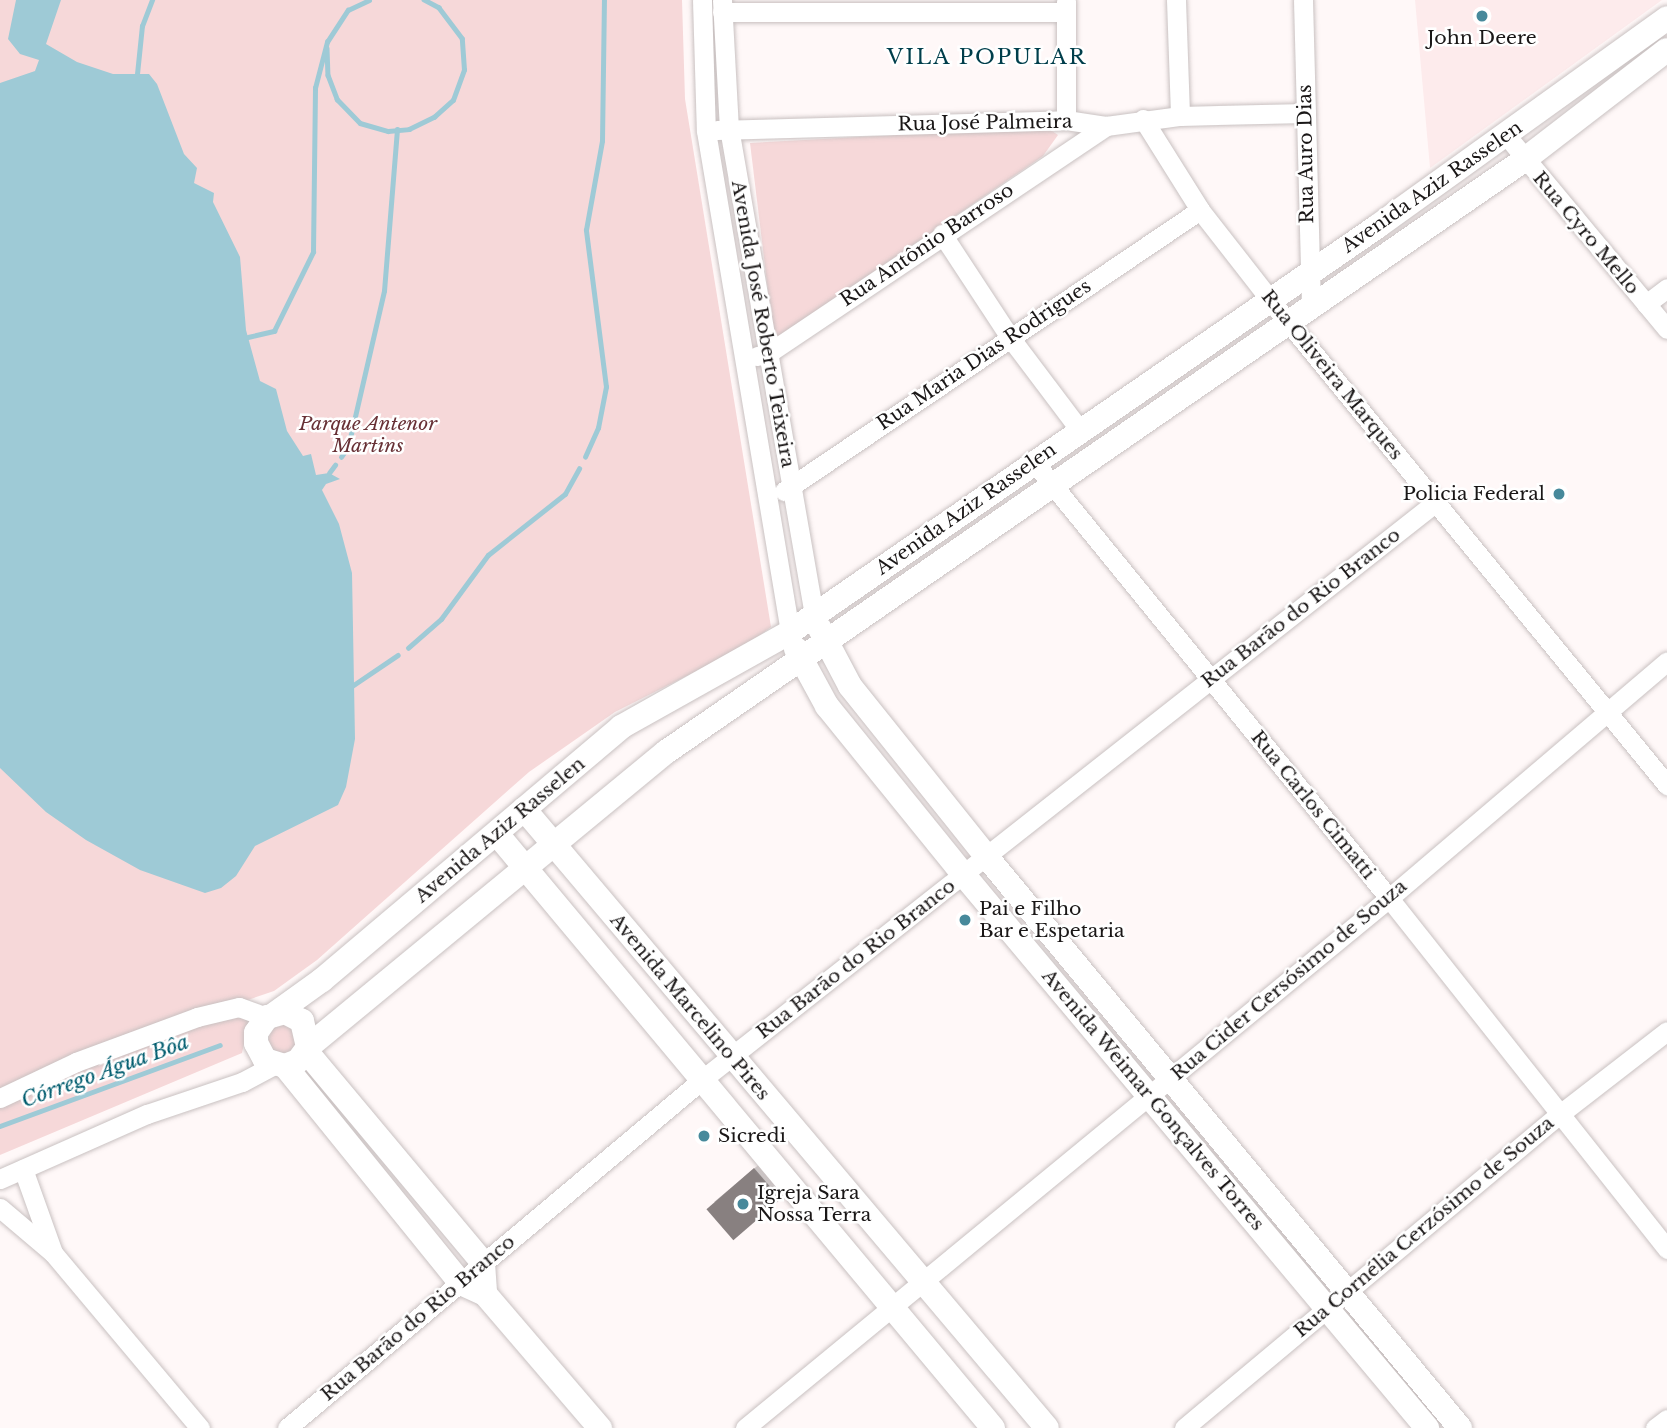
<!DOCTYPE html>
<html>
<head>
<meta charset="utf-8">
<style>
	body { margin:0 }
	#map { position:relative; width:1667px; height:1428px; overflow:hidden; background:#fff8f8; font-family:"Libre Baskerville",serif }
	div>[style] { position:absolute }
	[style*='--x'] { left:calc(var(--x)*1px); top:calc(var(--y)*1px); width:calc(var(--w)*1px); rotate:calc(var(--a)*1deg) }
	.built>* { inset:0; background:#fdebec }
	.green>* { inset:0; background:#f6d8d9 }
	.round { border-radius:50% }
	.water>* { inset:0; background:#9ecad6 }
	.shadow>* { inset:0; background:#0003 }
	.stream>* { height:4.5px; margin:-2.25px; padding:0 2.25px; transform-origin:2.25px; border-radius:2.25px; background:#9ecad6 }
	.building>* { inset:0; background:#888080; transform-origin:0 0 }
	.roads { filter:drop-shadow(0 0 2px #c9c1c1) drop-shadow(0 0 2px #c9c1c1) }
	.minor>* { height:19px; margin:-9.5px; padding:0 9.5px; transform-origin:9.5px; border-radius:9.5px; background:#fff }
	.major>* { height:24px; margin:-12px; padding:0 12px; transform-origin:12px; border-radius:12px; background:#fff }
	.dots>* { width:19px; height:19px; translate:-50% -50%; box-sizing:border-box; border:4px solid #fff; border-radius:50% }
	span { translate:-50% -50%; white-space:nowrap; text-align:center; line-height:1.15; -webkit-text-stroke:5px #fff; paint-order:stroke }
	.poi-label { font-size:19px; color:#1a1717 }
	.right { translate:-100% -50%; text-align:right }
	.left { translate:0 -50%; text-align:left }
	.street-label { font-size:19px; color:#1a1717 }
	.park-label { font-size:19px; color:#673035; font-style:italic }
	.neighbourhood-label { font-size:21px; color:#003e4b; letter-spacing:2px }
	.water-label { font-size:21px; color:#005c6e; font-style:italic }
</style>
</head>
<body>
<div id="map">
	<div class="built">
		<i style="clip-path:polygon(1415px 0,1662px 0,1430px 168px)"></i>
	</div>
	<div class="green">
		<i style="clip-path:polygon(0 0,682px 0,685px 99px,771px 627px,744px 647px,615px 712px,529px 772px,317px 960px,274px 991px,239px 1003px,234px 1012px,240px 1018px,250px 1018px,242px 1053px,0 1155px)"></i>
		<i style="clip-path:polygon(1046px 127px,1058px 135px,1043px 156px,774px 340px,750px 143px)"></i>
		<i class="round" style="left:269px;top:1025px;width:28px;height:28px"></i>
	</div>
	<div class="water">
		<i style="clip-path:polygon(16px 0,61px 0,46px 44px,77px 62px,113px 74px,149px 74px,157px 84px,184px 154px,197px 168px,194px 183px,214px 193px,213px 202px,240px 257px,246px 330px,260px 381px,276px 389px,287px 431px,303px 456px,311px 454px,316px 475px,329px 473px,340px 479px,326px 484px,322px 490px,339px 524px,352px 573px,355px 739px,346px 787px,338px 805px,255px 846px,236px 876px,221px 888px,205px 893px,140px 870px,86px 840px,46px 812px,0 768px,0 83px,35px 71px,39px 60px,20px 54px,8px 39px)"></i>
	</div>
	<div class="shadow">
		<i style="clip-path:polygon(762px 1162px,786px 1191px,780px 1197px,714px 1202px)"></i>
	</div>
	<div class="stream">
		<i style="--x:327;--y:48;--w:27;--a:88"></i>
		<i style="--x:328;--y:75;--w:26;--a:69"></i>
		<i style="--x:337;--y:99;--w:33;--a:46"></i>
		<i style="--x:360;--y:123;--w:29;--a:16"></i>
		<i style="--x:388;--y:131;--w:21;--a:-5"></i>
		<i style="--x:409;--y:129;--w:28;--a:-26"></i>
		<i style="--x:434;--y:117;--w:25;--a:-42"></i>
		<i style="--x:453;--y:100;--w:32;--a:-70"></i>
		<i style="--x:464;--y:70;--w:31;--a:-94"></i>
		<i style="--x:462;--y:39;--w:39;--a:-127"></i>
		<i style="--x:439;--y:8;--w:17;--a:-152"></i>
		<i style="--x:137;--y:74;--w:48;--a:-84.1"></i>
		<i style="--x:142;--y:26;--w:28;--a:-69"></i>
		<i style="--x:248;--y:337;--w:27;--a:-13"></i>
		<i style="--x:274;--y:331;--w:88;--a:-63.7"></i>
		<i style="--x:313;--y:252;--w:164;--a:-89.3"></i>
		<i style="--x:315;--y:88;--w:48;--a:-75.4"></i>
		<i style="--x:327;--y:42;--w:38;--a:-57"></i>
		<i style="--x:348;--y:10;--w:23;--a:-25"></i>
		<i style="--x:341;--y:457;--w:12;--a:-55"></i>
		<i style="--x:348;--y:447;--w:160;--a:-77"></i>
		<i style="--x:384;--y:291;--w:162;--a:-85.4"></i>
		<i style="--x:585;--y:457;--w:32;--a:-66"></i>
		<i style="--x:598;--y:428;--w:42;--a:-79"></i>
		<i style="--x:606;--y:387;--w:158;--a:-97.3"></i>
		<i style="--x:586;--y:230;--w:90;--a:-79.8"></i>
		<i style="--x:602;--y:141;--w:141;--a:-89.2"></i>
		<i style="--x:329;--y:473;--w:10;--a:-53"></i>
		<i style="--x:408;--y:648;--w:44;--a:-41.3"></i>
		<i style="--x:441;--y:619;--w:79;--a:-53.7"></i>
		<i style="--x:488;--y:555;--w:98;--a:-38.4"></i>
		<i style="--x:565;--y:494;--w:29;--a:-61"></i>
		<i style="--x:352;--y:686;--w:55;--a:-34"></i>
		<i style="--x:0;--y:1126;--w:234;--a:-20.2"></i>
	</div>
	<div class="building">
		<i style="left:754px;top:1168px;width:41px;height:63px;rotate:49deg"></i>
	</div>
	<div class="roads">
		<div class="minor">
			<i style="--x:702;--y:0;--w:131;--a:88.3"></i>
			<i style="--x:706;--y:131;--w:508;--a:80.48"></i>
			<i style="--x:722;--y:0;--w:128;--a:86.9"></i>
			<i style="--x:729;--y:128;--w:494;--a:80.1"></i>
			<i style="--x:1176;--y:0;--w:116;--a:88"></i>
			<i style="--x:1303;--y:0;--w:307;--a:88.5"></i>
			<i style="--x:1066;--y:1;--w:119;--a:90"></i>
			<i style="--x:722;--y:12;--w:344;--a:0"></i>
			<i style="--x:1143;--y:119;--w:107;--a:57.9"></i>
			<i style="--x:1200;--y:210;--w:128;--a:52"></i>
			<i style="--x:1279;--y:311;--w:613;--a:50.7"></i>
			<i style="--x:717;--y:130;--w:349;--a:-1.6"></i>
			<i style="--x:1066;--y:120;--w:40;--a:8.5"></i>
			<i style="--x:1106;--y:126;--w:75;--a:-7.7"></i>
			<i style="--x:1180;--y:116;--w:126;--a:-1.4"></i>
			<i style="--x:1506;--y:135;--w:252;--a:50.3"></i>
			<i style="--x:942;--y:234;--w:122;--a:56.7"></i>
			<i style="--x:1009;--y:336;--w:116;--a:53"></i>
			<i style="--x:1646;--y:304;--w:26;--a:-37"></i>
			<i style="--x:757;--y:356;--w:10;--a:-11"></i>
			<i style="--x:767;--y:354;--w:409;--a:-33.9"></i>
			<i style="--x:1034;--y:462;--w:562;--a:50.85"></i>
			<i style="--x:1389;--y:898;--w:448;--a:51.6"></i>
			<i style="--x:784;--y:491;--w:502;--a:-34.04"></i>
			<i style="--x:0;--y:1098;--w:84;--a:-25.3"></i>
			<i style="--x:76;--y:1062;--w:129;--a:-20.4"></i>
			<i style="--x:197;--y:1017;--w:43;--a:-13.4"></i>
			<i style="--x:239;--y:1007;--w:30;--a:20"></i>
			<i style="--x:23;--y:1169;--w:89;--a:70.3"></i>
			<i style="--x:0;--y:1179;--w:161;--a:-23.9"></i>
			<i style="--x:147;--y:1114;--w:100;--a:-18.6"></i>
			<i style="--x:242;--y:1082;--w:36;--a:-28"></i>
			<i style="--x:0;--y:1208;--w:70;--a:40.3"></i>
			<i style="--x:53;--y:1253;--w:229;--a:50"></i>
			<i style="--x:287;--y:1428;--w:544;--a:-40.01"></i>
			<i style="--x:704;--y:1078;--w:931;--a:-38.2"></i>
			<i style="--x:745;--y:1428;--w:834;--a:-39.45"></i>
			<i style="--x:1389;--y:898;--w:365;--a:-40.4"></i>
			<i style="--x:1184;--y:1428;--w:490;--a:-39.9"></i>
			<i style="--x:1560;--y:1114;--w:135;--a:-37.8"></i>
			<i style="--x:1655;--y:1428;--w:15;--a:-37"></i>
		</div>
		<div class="major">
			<i style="--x:820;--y:629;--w:64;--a:62.2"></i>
			<i style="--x:850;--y:686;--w:218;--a:51.3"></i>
			<i style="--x:986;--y:856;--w:743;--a:50.35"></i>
			<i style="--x:796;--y:649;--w:65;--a:61.5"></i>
			<i style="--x:827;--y:706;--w:216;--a:51"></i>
			<i style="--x:963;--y:874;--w:723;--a:50.05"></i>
			<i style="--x:524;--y:809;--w:810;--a:49.81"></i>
			<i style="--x:497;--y:834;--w:774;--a:50.14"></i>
			<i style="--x:276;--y:1013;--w:57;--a:-35.7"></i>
			<i style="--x:322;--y:980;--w:392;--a:-40.2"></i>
			<i style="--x:621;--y:727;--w:194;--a:-29.3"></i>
			<i style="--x:790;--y:632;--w:715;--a:-34.62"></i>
			<i style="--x:1378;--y:226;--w:356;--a:-35.7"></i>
			<i style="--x:308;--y:1047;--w:27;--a:-103"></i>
			<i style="--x:302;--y:1021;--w:19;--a:-152"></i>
			<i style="--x:285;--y:1012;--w:19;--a:164"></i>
			<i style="--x:267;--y:1017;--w:19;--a:125"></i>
			<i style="--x:256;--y:1033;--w:10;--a:90"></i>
			<i style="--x:256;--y:1043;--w:19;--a:62"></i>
			<i style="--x:265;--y:1060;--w:21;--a:17"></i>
			<i style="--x:285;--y:1066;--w:14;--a:-21"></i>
			<i style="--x:298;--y:1061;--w:17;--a:-54"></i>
			<i style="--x:308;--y:1047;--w:464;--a:-39.5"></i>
			<i style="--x:666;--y:752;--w:1042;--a:-34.6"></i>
			<i style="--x:1524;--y:160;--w:180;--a:-37.6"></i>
			<i style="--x:306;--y:1051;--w:276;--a:50.1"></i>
			<i style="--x:483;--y:1263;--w:31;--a:86"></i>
			<i style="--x:285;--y:1066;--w:279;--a:51"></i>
			<i style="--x:461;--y:1283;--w:26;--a:25"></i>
			<i style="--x:485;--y:1294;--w:177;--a:49.4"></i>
		</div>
	</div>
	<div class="dots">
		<i style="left:1482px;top:16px;background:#47899b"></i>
		<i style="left:1559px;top:494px;background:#47899b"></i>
		<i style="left:965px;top:920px;background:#47899b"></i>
		<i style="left:704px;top:1136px;background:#47899b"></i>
		<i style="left:743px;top:1204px;background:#47899b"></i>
	</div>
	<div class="poi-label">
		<span style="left:1482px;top:38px">John Deere</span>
		<span class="right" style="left:1545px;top:494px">Policia Federal</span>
		<span class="left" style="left:979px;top:920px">Pai e Filho<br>Bar e Espetaria</span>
		<span class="left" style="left:718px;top:1136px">Sicredi</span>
		<span class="left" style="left:757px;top:1204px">Igreja Sara<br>Nossa Terra</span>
	</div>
	<div class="street-label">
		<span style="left:985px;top:123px;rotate:-1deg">Rua José Palmeira</span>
		<span style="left:1306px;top:154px;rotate:-91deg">Rua Auro Dias</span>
		<span style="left:1432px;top:187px;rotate:-35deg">Avenida Aziz Rasselen</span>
		<span style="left:1586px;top:233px;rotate:50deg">Rua Cyro Mello</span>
		<span style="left:927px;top:245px;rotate:-34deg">Rua Antônio Barroso</span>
		<span style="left:763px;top:324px;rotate:80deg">Avenida José Roberto Teixeira</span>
		<span style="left:984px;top:355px;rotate:-34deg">Rua Maria Dias Rodrigues</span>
		<span style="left:1332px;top:375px;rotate:51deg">Rua Oliveira Marques</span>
		<span style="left:966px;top:509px;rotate:-35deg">Avenida Aziz Rasselen</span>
		<span style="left:1301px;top:608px;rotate:-38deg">Rua Barão do Rio Branco</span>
		<span style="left:1313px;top:805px;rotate:51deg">Rua Carlos Cimatti</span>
		<span style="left:500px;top:830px;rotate:-40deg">Avenida Aziz Rasselen</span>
		<span style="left:856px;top:959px;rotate:-38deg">Rua Barão do Rio Branco</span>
		<span style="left:1289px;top:980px;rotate:-40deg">Rua Cider Cersósimo de Souza</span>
		<span style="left:690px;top:1007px;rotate:50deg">Avenida Marcelino Pires</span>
		<span style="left:1153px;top:1100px;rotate:50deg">Avenida Weimar Gonçalves Torres</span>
		<span style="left:1424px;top:1227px;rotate:-40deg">Rua Cornélia Cerzósimo de Souza</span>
		<span style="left:418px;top:1318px;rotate:-40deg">Rua Barão do Rio Branco</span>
	</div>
	<div class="park-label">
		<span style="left:368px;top:435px">Parque Antenor<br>Martins</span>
	</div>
	<div class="neighbourhood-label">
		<span style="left:987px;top:57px">VILA POPULAR</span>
	</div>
	<div class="water-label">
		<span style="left:105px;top:1071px;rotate:-20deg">Córrego Água Bôa</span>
	</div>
</div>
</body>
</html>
